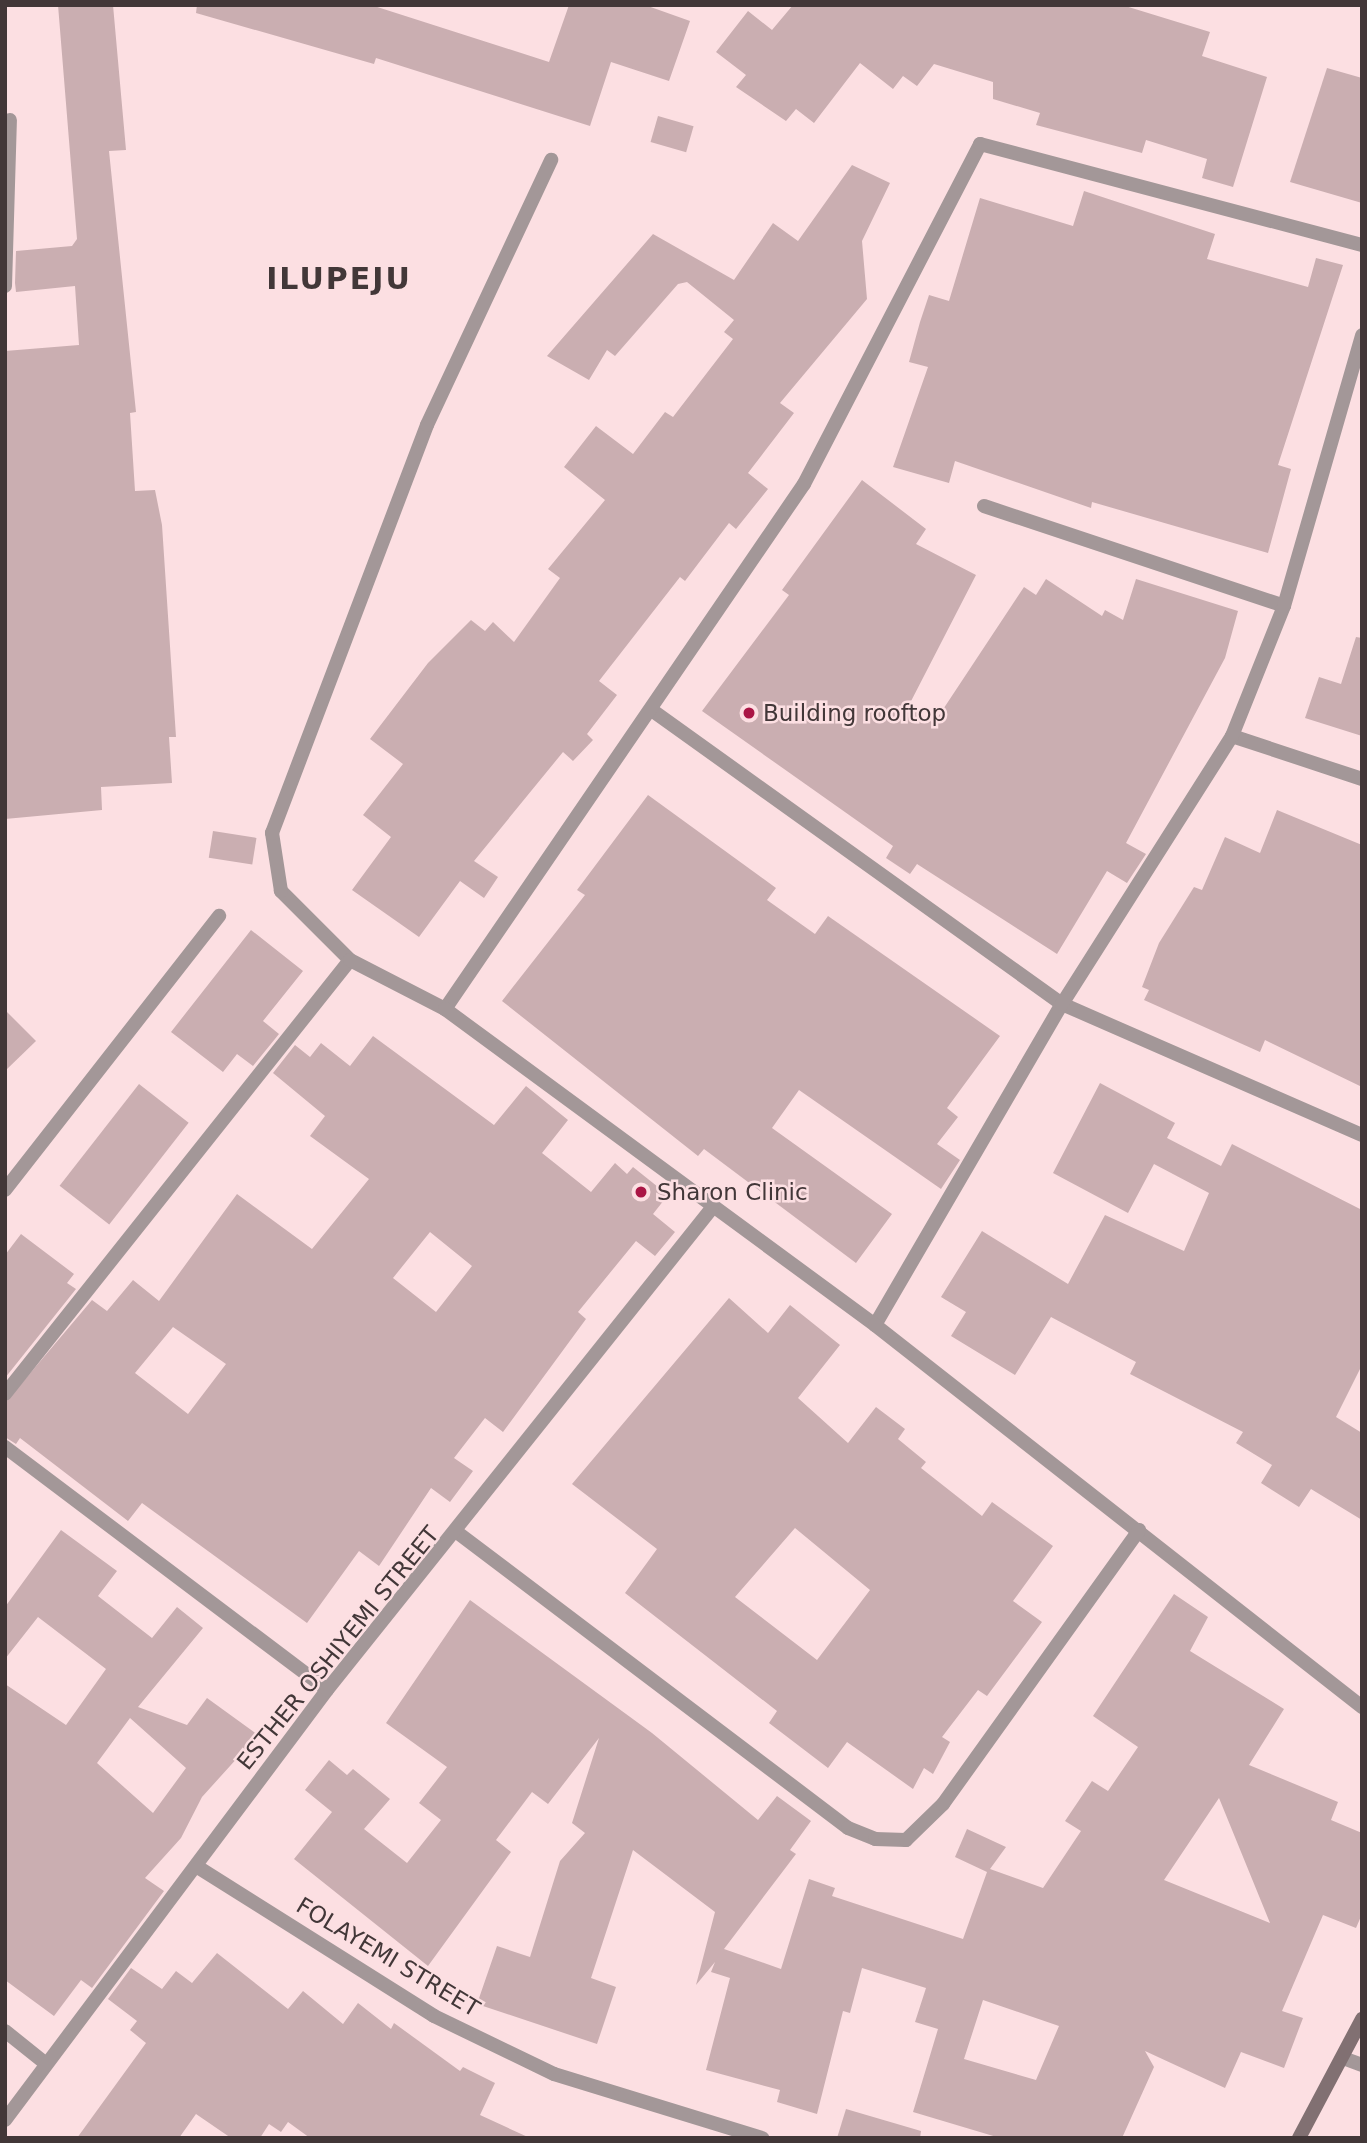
<!DOCTYPE html>
<html>
<head>
<meta charset="utf-8">
<style>
	body { margin:0 }
	#map { position:relative; width:1367px; height:2143px; overflow:hidden; background:#fcdfe2; font-family:"DejaVu Sans",sans-serif }
	div>[style] { position:absolute }
	[style*='--x'] { left:calc(var(--x)*1px); top:calc(var(--y)*1px); width:calc(var(--w)*1px); rotate:calc(var(--a)*1deg) }
	.building>* { inset:0; background:#caaeb1; transform-origin:0 0 }
	.service>* { height:14px; margin:-7px; padding:0 7px; transform-origin:7px; border-radius:7px; background:#a39798 }
	.minor>* { height:14px; margin:-7px; padding:0 7px; transform-origin:7px; border-radius:7px; background:#a39798 }
	.secondary>* { height:14px; margin:-7px; padding:0 7px; transform-origin:7px; border-radius:7px; background:#817072 }
	.dots>* { width:19px; height:19px; translate:-50% -50%; box-sizing:border-box; border:4px solid #fcdfe2; border-radius:50% }
	span { translate:-50% -50%; white-space:nowrap; text-align:center; line-height:1.15; -webkit-text-stroke:5px #fcdfe2; paint-order:stroke }
	.poi-label { font-size:23px; color:#423738 }
	.left { translate:0 -50%; text-align:left }
	.street-label { font-size:23px; color:#423738 }
	.district-label { font-size:30px; color:#423738; font-weight:700; letter-spacing:2px }
	.frame { position:absolute; inset:0; border:7px solid #423738; pointer-events:none }
</style>
</head>
<body>
<div id="map">
	<div class="building">
		<i style="clip-path:polygon(58px 5px,113px 5px,126px 150px,109px 151px,136px 412px,130px 413px,135px 491px,155px 490px,162px 525px,176px 737px,169px 737px,172px 783px,101px 787px,102px 810px,5px 819px,5px 351px,79px 345px,75px 286px,16px 292px,15px 283px,16px 251px,72px 246px,77px 239px)"></i>
		<i style="clip-path:polygon(197px 5px,371px 5px,549px 62px,569px 5px,645px 5px,690px 21px,669px 81px,611px 62px,590px 126px,376px 58px,374px 64px,196px 13px)"></i>
		<i style="clip-path:polygon(793px 5px,1122px 5px,1210px 32px,1202px 56px,1267px 77px,1233px 187px,1202px 178px,1207px 159px,1146px 140px,1142px 153px,1036px 125px,1040px 113px,993px 99px,993px 82px,934px 64px,917px 86px,903px 76px,893px 89px,860px 63px,814px 123px,796px 109px,786px 121px,736px 87px,746px 75px,716px 52px,748px 11px,772px 30px)"></i>
		<i style="clip-path:polygon(1327px 68px,1362px 78px,1362px 203px,1290px 182px)"></i>
		<i style="left:658px;top:116px;width:37px;height:27px;rotate:16deg"></i>
		<i style="clip-path:polygon(852px 165px,890px 183px,862px 241px,867px 299px,780px 403px,794px 413px,748px 473px,768px 489px,736px 529px,729px 523px,685px 581px,680px 577px,599px 681px,617px 695px,587px 734px,593px 740px,573px 761px,563px 752px,474px 861px,498px 877px,484px 898px,460px 881px,419px 937px,352px 890px,391px 837px,363px 815px,403px 764px,370px 739px,428px 663px,471px 620px,485px 631px,493px 622px,514px 642px,560px 578px,548px 569px,605px 500px,564px 467px,596px 426px,633px 454px,665px 412px,673px 417px,733px 339px,724px 332px,734px 320px,687px 282px,678px 284px,615px 356px,607px 350px,589px 380px,547px 356px,653px 234px,734px 280px,773px 223px,798px 241px)"></i>
		<i style="clip-path:polygon(1084px 191px,1215px 234px,1207px 259px,1308px 287px,1316px 258px,1343px 265px,1278px 465px,1291px 469px,1268px 553px,1092px 502px,1091px 508px,955px 461px,949px 483px,893px 467px,928px 367px,909px 362px,920px 322px,929px 295px,949px 301px,980px 198px,1073px 226px)"></i>
		<i style="clip-path:polygon(862px 480px,926px 529px,916px 544px,976px 575px,908px 707px,934px 723px,1024px 587px,1036px 595px,1046px 579px,1102px 616px,1105px 610px,1123px 620px,1136px 579px,1238px 611px,1225px 658px,1126px 843px,1146px 854px,1127px 883px,1107px 871px,1057px 954px,917px 864px,910px 874px,886px 858px,893px 846px,702px 711px,789px 595px,782px 590px)"></i>
		<i style="clip-path:polygon(1356px 637px,1362px 638px,1362px 736px,1305px 718px,1319px 677px,1341px 684px)"></i>
		<i style="clip-path:polygon(648px 795px,776px 888px,767px 900px,815px 934px,828px 916px,1000px 1036px,947px 1108px,958px 1117px,937px 1144px,960px 1160px,941px 1189px,799px 1090px,772px 1128px,892px 1214px,856px 1263px,704px 1149px,698px 1156px,502px 1001px,585px 895px,577px 890px)"></i>
		<i style="clip-path:polygon(1277px 810px,1362px 845px,1362px 1087px,1265px 1040px,1260px 1052px,1144px 1000px,1149px 990px,1142px 987px,1159px 943px,1194px 887px,1202px 890px,1225px 837px,1260px 853px)"></i>
		<i style="left:213px;top:831px;width:44px;height:27px;rotate:9deg"></i>
		<i style="clip-path:polygon(251px 930px,303px 971px,263px 1021px,279px 1034px,253px 1066px,237px 1054px,223px 1072px,171px 1032px)"></i>
		<i style="clip-path:polygon(5px 1010px,36px 1041px,5px 1071px)"></i>
		<i style="clip-path:polygon(evenodd,373px 1036px,494px 1125px,526px 1086px,568px 1120px,542px 1153px,591px 1192px,615px 1163px,627px 1174px,633px 1167px,668px 1195px,653px 1214px,675px 1232px,655px 1256px,636px 1241px,578px 1312px,586px 1319px,503px 1432px,485px 1418px,454px 1458px,473px 1471px,450px 1502px,431px 1488px,379px 1566px,359px 1551px,307px 1623px,142px 1503px,128px 1521px,20px 1438px,16px 1444px,5px 1437px,5px 1403px,92px 1300px,107px 1311px,133px 1280px,159px 1301px,237px 1194px,312px 1249px,369px 1179px,310px 1136px,325px 1116px,273px 1073px,295px 1045px,310px 1057px,321px 1043px,350px 1066px,373px 1036px,430px 1232px,472px 1266px,436px 1312px,393px 1278px,430px 1232px,373px 1036px,173px 1327px,226px 1364px,188px 1414px,135px 1373px,173px 1327px)"></i>
		<i style="clip-path:polygon(1100px 1083px,1175px 1123px,1167px 1138px,1221px 1166px,1232px 1144px,1362px 1210px,1362px 1365px,1336px 1417px,1362px 1433px,1362px 1520px,1311px 1489px,1299px 1507px,1261px 1483px,1272px 1465px,1236px 1443px,1243px 1432px,1130px 1374px,1136px 1362px,1051px 1317px,1015px 1375px,951px 1336px,966px 1312px,941px 1297px,982px 1231px,1068px 1284px,1105px 1215px,1184px 1251px,1209px 1193px,1154px 1164px,1128px 1213px,1053px 1173px)"></i>
		<i style="left:139px;top:1084px;width:63px;height:129px;rotate:38deg"></i>
		<i style="clip-path:polygon(21px 1234px,74px 1274px,67px 1283px,76px 1289px,5px 1378px,5px 1255px)"></i>
		<i style="clip-path:polygon(evenodd,729px 1298px,768px 1333px,790px 1305px,840px 1345px,798px 1398px,848px 1443px,876px 1407px,905px 1429px,898px 1439px,926px 1462px,921px 1468px,982px 1516px,992px 1502px,1053px 1546px,1013px 1601px,1042px 1622px,987px 1696px,978px 1690px,942px 1737px,950px 1742px,933px 1774px,924px 1768px,913px 1789px,847px 1742px,828px 1768px,769px 1723px,777px 1711px,625px 1593px,657px 1549px,572px 1484px,729px 1298px,795px 1528px,870px 1590px,817px 1660px,735px 1597px,795px 1528px)"></i>
		<i style="clip-path:polygon(evenodd,61px 1530px,117px 1571px,98px 1596px,152px 1638px,177px 1607px,203px 1628px,138px 1707px,187px 1725px,207px 1698px,258px 1735px,202px 1797px,181px 1838px,145px 1878px,164px 1891px,92px 1988px,81px 1980px,54px 2016px,5px 1980px,5px 1684px,66px 1725px,106px 1669px,38px 1617px,5px 1659px,5px 1607px,61px 1530px,130px 1718px,186px 1768px,153px 1813px,97px 1763px,130px 1718px)"></i>
		<i style="clip-path:polygon(evenodd,1174px 1594px,1208px 1617px,1190px 1651px,1284px 1709px,1249px 1765px,1338px 1802px,1331px 1820px,1362px 1833px,1362px 1914px,1356px 1928px,1323px 1915px,1282px 2011px,1303px 2018px,1284px 2068px,1241px 2052px,1225px 2088px,1145px 2051px,1154px 2067px,1122px 2138px,1000px 2138px,913px 2112px,938px 2029px,915px 2022px,926px 1988px,862px 1968px,850px 2013px,843px 2011px,817px 2114px,777px 2102px,780px 2090px,706px 2070px,730px 1978px,711px 1972px,715px 1962px,696px 1985px,715px 1912px,633px 1850px,591px 1978px,616px 1987px,597px 2044px,477px 2004px,497px 1946px,530px 1957px,560px 1861px,585px 1833px,572px 1823px,599px 1738px,548px 1804px,532px 1792px,496px 1840px,511px 1852px,428px 1966px,294px 1859px,332px 1812px,305px 1790px,329px 1760px,347px 1775px,353px 1769px,390px 1799px,364px 1829px,407px 1863px,441px 1820px,419px 1803px,447px 1767px,386px 1723px,470px 1600px,652px 1733px,758px 1820px,777px 1796px,811px 1821px,790px 1850px,796px 1854px,724px 1949px,781px 1969px,809px 1879px,835px 1888px,832px 1896px,963px 1939px,987px 1872px,955px 1857px,967px 1829px,1006px 1847px,990px 1869px,1043px 1888px,1081px 1831px,1065px 1821px,1092px 1781px,1108px 1791px,1138px 1747px,1093px 1716px,1174px 1594px,1219px 1798px,1270px 1923px,1164px 1880px,1219px 1798px,1174px 1594px,983px 2000px,1059px 2026px,1036px 2080px,964px 2059px,983px 2000px)"></i>
		<i style="clip-path:polygon(217px 1953px,288px 2009px,303px 1991px,343px 2024px,358px 2003px,391px 2029px,394px 2023px,460px 2071px,463px 2067px,495px 2083px,480px 2115px,530px 2138px,310px 2138px,288px 2122px,281px 2132px,269px 2124px,260px 2138px,231px 2138px,196px 2114px,179px 2138px,77px 2138px,146px 2043px,130px 2030px,137px 2021px,108px 1999px,131px 1968px,162px 1989px,176px 1971px,192px 1983px)"></i>
		<i style="clip-path:polygon(846px 2109px,921px 2131px,920px 2138px,837px 2138px)"></i>
	</div>
	<div class="service">
		<i style="--x:5;--y:286;--w:166;--a:-88.3"></i>
		<i style="--x:350;--y:960;--w:98;--a:-135"></i>
		<i style="--x:281;--y:891;--w:59;--a:-98.8"></i>
		<i style="--x:272;--y:833;--w:436;--a:-69.2"></i>
		<i style="--x:427;--y:425;--w:293;--a:-64.9"></i>
		<i style="--x:1343;--y:2058;--w:20;--a:20"></i>
	</div>
	<div class="minor">
		<i style="--x:984;--y:506;--w:316;--a:18.4"></i>
		<i style="--x:653;--y:711;--w:503;--a:35.62"></i>
		<i style="--x:1062;--y:1004;--w:327;--a:23.6"></i>
		<i style="--x:1232;--y:736;--w:137;--a:18.3"></i>
		<i style="--x:445;--y:1009;--w:636;--a:-55.64"></i>
		<i style="--x:804;--y:484;--w:383;--a:-62.6"></i>
		<i style="--x:980;--y:144;--w:395;--a:14.8"></i>
		<i style="--x:5;--y:1190;--w:348;--a:-52"></i>
		<i style="--x:875;--y:1325;--w:371;--a:-59.8"></i>
		<i style="--x:1062;--y:1004;--w:317;--a:-57.6"></i>
		<i style="--x:1232;--y:736;--w:140;--a:-68.2"></i>
		<i style="--x:1284;--y:606;--w:282;--a:-73.9"></i>
		<i style="--x:5;--y:1394;--w:554;--a:-51.52"></i>
		<i style="--x:350;--y:960;--w:107;--a:27.3"></i>
		<i style="--x:445;--y:1009;--w:534;--a:36.31"></i>
		<i style="--x:875;--y:1325;--w:619;--a:38.11"></i>
		<i style="--x:5;--y:1447;--w:403;--a:37"></i>
		<i style="--x:458;--y:1533;--w:489;--a:37.1"></i>
		<i style="--x:848;--y:1828;--w:29;--a:22"></i>
		<i style="--x:875;--y:1839;--w:31;--a:2"></i>
		<i style="--x:906;--y:1840;--w:52;--a:-44.2"></i>
		<i style="--x:943;--y:1804;--w:337;--a:-54.4"></i>
		<i style="--x:196;--y:1866;--w:281;--a:32.2"></i>
		<i style="--x:434;--y:2016;--w:133;--a:25.8"></i>
		<i style="--x:554;--y:2074;--w:218;--a:17.1"></i>
		<i style="--x:5;--y:2031;--w:51;--a:38.7"></i>
		<i style="--x:5;--y:2120;--w:537;--a:-53.17"></i>
		<i style="--x:327;--y:1690;--w:617;--a:-51.38"></i>
	</div>
	<div class="secondary">
		<i style="--x:1299;--y:2138;--w:135;--a:-62.1"></i>
	</div>
	<div class="dots">
		<i style="left:749px;top:713px;background:#aa1545"></i>
		<i style="left:641px;top:1192px;background:#aa1545"></i>
	</div>
	<div class="poi-label">
		<span class="left" style="left:763px;top:713px">Building rooftop</span>
		<span class="left" style="left:657px;top:1192px">Sharon Clinic</span>
	</div>
	<div class="street-label">
		<span style="left:338px;top:1648px;rotate:-51deg">ESTHER OSHIYEMI STREET</span>
		<span style="left:388px;top:1957px;rotate:31deg">FOLAYEMI STREET</span>
	</div>
	<div class="district-label">
		<span style="left:339px;top:279px">ILUPEJU</span>
	</div>
	<div class="frame"></div>
</div>
</body>
</html>
